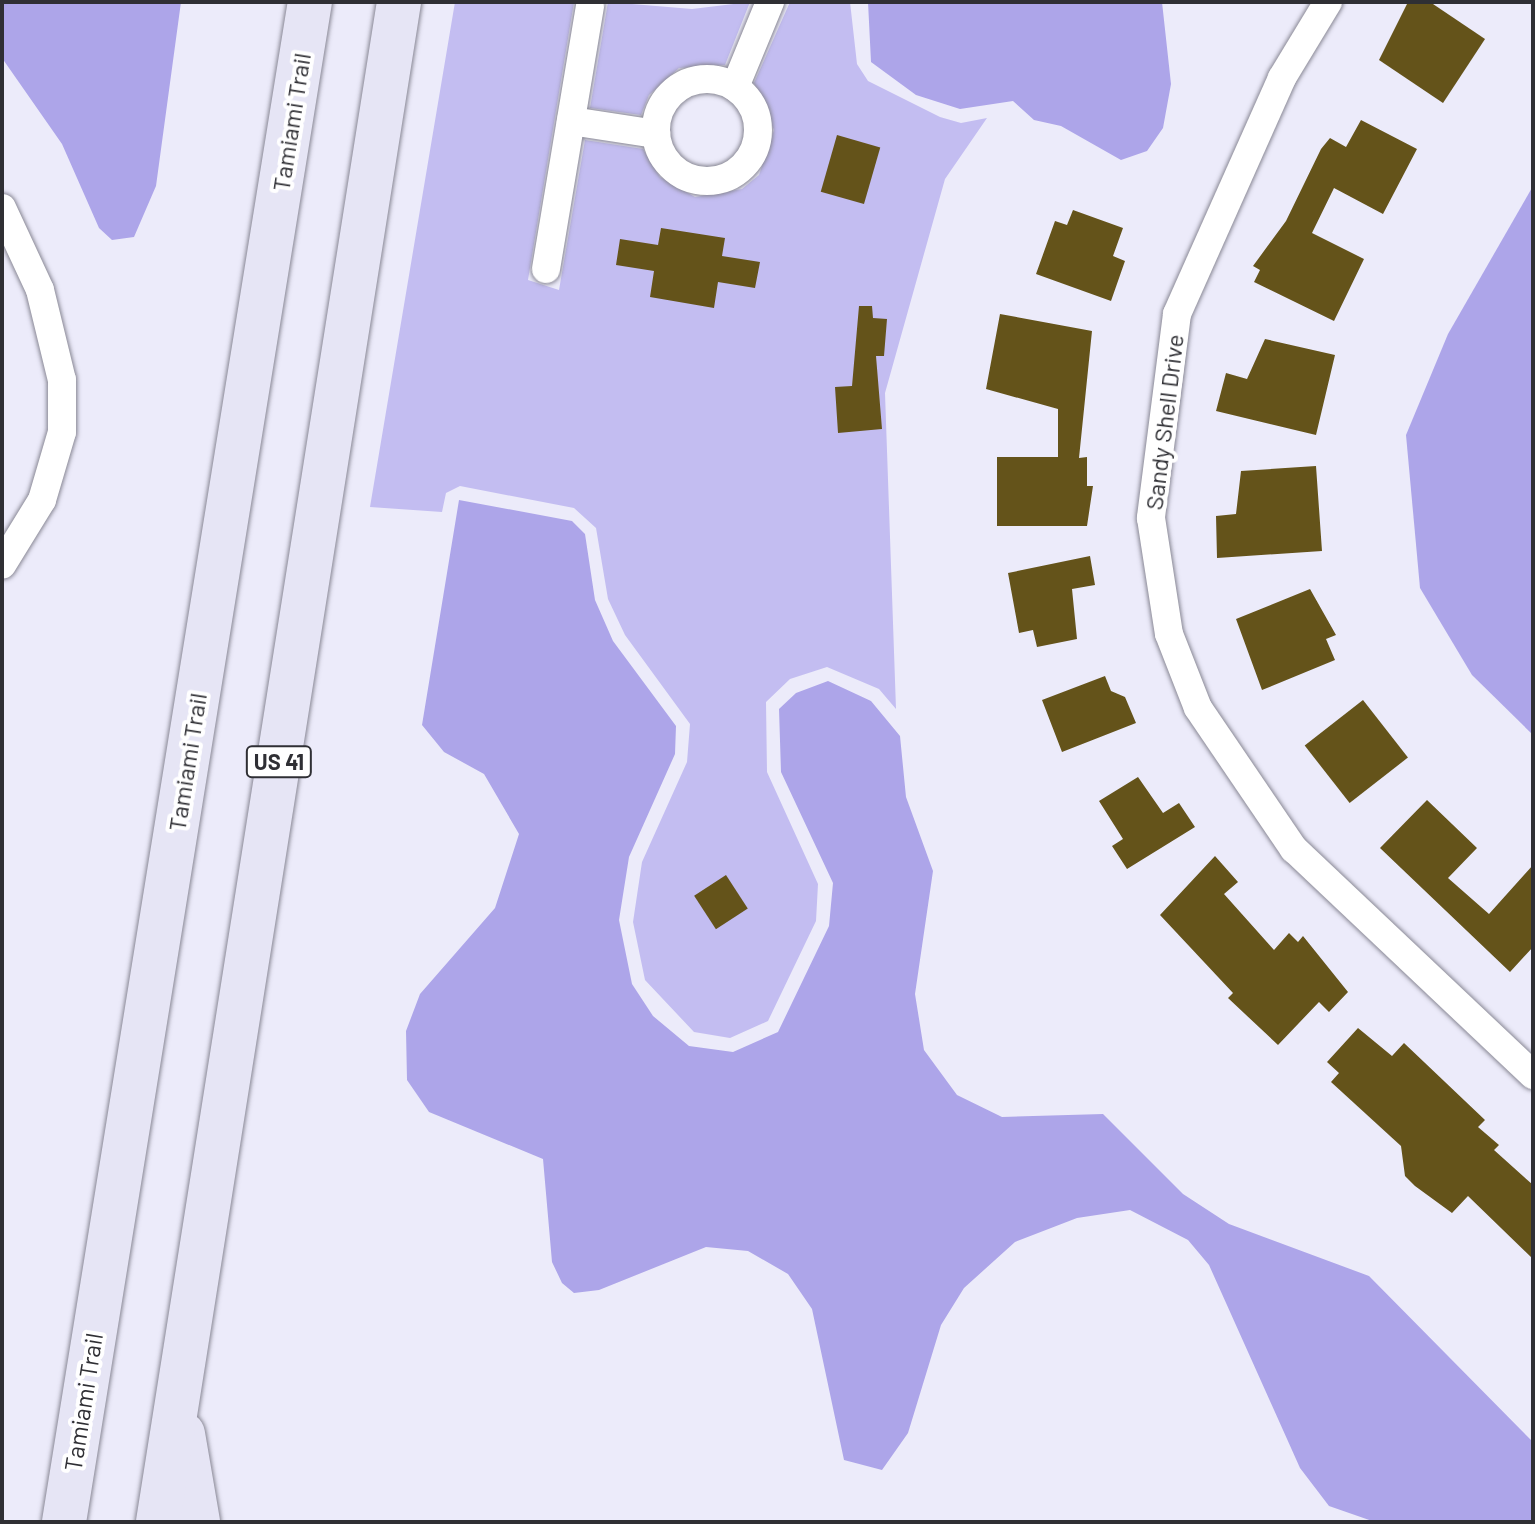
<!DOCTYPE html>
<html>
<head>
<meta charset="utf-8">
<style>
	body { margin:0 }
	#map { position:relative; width:1535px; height:1524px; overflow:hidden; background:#ecebfa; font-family:Barlow,sans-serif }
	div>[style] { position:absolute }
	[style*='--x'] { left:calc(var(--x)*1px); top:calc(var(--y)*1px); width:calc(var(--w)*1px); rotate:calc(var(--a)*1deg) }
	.green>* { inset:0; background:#c3bdf1 }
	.water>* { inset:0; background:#ada5e9 }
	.building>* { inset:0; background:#64531a; transform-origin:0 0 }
	.roads { filter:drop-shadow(0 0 2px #898895) drop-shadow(0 0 2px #898895) }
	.minor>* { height:28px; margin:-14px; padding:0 14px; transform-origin:14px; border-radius:14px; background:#fff }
	.minor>.ring { margin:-14px; padding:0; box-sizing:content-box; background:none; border:28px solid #fff; border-radius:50% }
	.primary>* { height:44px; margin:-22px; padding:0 22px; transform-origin:22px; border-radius:22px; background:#e6e5f5 }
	span { translate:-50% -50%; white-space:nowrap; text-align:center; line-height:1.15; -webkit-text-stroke:8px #fff; paint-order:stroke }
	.shield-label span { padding:2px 6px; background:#fff; border:2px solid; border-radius:6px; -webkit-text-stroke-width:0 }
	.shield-label { font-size:22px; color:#2f2f34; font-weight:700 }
	.street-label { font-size:24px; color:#2f2f34 }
	.frame { position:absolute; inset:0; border:4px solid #2f2f34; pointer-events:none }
</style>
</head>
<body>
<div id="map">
	<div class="green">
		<i style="clip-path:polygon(455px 2px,574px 2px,528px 280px,559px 290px,585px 140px,643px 149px,660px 177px,695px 197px,742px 189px,759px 175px,774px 130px,754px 83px,790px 2px,850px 2px,857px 64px,868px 81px,940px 117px,961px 123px,987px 118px,945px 179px,885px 393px,896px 709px,879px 689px,827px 667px,790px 679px,766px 702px,767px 772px,818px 884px,816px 921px,768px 1021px,730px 1038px,694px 1032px,645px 980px,633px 922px,642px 862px,687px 762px,690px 724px,625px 635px,608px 599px,596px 528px,574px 508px,460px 486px,446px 493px,442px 512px,370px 507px)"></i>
		<i style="clip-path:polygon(608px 2px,692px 9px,750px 2px,725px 65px,679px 68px,649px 95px,641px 115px,590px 108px)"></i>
	</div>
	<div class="water">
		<i style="clip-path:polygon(2px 2px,181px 2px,156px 186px,134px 237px,112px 240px,99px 228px,62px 144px,2px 58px)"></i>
		<i style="clip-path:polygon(868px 2px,1162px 2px,1171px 84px,1163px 128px,1147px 151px,1121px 160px,1061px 126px,1034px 120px,1013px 101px,960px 109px,916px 95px,871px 62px)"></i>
		<i style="clip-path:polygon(1533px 186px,1533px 735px,1472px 675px,1420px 588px,1406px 435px,1448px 334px)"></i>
		<i style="clip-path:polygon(459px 500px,572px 521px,585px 534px,595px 600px,613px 641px,676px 726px,675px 754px,629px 857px,619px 920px,632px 984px,653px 1016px,689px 1046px,733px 1052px,778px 1032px,829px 926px,833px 883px,781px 772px,779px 709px,796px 693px,828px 681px,871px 701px,900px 736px,906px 797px,933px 871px,915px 994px,924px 1050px,957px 1095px,1002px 1117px,1103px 1114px,1183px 1194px,1229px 1224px,1369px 1276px,1533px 1442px,1533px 1522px,1375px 1522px,1329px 1506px,1300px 1468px,1209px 1265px,1188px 1240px,1130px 1210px,1077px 1218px,1015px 1242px,964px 1288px,941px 1325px,908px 1433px,882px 1470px,844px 1460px,812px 1309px,788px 1274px,748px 1251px,706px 1247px,599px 1290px,574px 1293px,562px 1283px,552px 1262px,543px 1159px,429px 1112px,407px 1080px,406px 1031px,420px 994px,495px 908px,519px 834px,484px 774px,444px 752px,422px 725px)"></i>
	</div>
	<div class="building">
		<i style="clip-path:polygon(1408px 2px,1430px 2px,1485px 39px,1443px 103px,1379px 60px)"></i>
		<i style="clip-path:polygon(1361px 120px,1417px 149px,1383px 214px,1334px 188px,1312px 233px,1364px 259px,1334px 321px,1254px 282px,1260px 270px,1253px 266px,1286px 221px,1321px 149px,1330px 138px,1346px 147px)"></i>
		<i style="left:837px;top:135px;width:45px;height:59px;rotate:16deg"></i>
		<i style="clip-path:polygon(1073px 210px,1123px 228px,1113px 256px,1125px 261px,1111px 301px,1036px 274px,1055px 221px,1067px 225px)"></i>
		<i style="clip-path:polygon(661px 228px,725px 238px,722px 256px,760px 262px,755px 288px,718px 282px,714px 308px,650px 297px,654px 271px,616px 265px,620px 239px,658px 245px)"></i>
		<i style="clip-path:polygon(859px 306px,872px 306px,873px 318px,887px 319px,884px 356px,876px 356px,882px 429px,838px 433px,835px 387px,852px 386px)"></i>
		<i style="clip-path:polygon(1000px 314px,1092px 331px,1079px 458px,1087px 457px,1087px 486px,1093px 486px,1087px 526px,997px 526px,997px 457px,1058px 457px,1058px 409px,986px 389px)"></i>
		<i style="clip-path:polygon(1265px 339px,1335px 355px,1316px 435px,1216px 411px,1226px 373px,1247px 379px)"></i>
		<i style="clip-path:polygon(1316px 466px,1322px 551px,1217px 558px,1216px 516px,1236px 514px,1241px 471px)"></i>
		<i style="clip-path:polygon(1090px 556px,1095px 585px,1072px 589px,1077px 639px,1037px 647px,1033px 630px,1019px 633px,1008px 573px)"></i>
		<i style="clip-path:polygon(1310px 589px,1336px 635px,1326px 639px,1335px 660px,1262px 690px,1236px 619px)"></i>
		<i style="clip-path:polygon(1105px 676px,1111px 691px,1125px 697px,1136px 723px,1062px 752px,1042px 700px)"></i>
		<i style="left:1363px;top:700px;width:73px;height:74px;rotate:52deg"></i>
		<i style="clip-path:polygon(1138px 777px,1163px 813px,1179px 803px,1195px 827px,1127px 869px,1112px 846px,1123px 839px,1099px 801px)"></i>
		<i style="clip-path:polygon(1427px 800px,1477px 848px,1448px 878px,1489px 914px,1533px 865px,1533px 947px,1510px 972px,1380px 848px)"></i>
		<i style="clip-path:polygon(1215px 856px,1238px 882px,1224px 894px,1274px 950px,1289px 933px,1298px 942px,1303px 936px,1348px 992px,1329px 1012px,1319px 1002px,1278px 1045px,1228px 998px,1233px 993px,1160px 915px)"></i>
		<i style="left:726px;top:875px;width:40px;height:38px;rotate:57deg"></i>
		<i style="clip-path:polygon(1358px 1028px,1392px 1056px,1404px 1043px,1485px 1120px,1478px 1127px,1499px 1145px,1494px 1150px,1533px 1185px,1533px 1259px,1468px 1196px,1452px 1213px,1415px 1186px,1405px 1176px,1401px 1146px,1331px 1082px,1339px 1073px,1327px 1062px)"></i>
	</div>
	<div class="roads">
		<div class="minor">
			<i style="--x:1328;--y:2;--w:89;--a:121.2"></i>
			<i style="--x:1282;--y:78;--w:258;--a:114"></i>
			<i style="--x:1177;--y:314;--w:206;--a:97.3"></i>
			<i style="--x:1151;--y:518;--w:117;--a:81.2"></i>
			<i style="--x:1169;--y:634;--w:79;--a:68.6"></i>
			<i style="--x:1198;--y:708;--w:171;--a:55.8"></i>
			<i style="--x:1294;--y:849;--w:329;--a:43.4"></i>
			<i class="ring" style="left:656px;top:79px;width:74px;height:74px"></i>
			<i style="--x:735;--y:87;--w:92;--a:-67.6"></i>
			<i style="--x:571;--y:121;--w:86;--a:8.7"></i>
			<i style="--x:2;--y:208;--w:90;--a:65.1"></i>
			<i style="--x:40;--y:290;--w:93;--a:76.3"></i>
			<i style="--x:62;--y:380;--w:52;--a:90"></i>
			<i style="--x:62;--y:432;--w:71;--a:106.4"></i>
			<i style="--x:42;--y:500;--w:76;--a:121.6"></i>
			<i style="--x:546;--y:269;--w:267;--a:-80.5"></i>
		</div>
		<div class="primary">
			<i style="--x:183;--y:1434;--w:89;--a:80.3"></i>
			<i style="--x:64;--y:1522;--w:1540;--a:-80.81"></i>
			<i style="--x:158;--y:1522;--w:1539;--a:-80.99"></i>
		</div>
	</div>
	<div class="shield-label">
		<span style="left:279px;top:762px">US 41</span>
	</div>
	<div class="street-label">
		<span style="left:291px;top:122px;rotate:-81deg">Tamiami Trail</span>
		<span style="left:1164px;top:422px;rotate:-83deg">Sandy Shell Drive</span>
		<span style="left:187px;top:762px;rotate:-81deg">Tamiami Trail</span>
		<span style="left:83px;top:1402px;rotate:-81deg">Tamiami Trail</span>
	</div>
	<div class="frame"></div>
</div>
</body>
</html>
